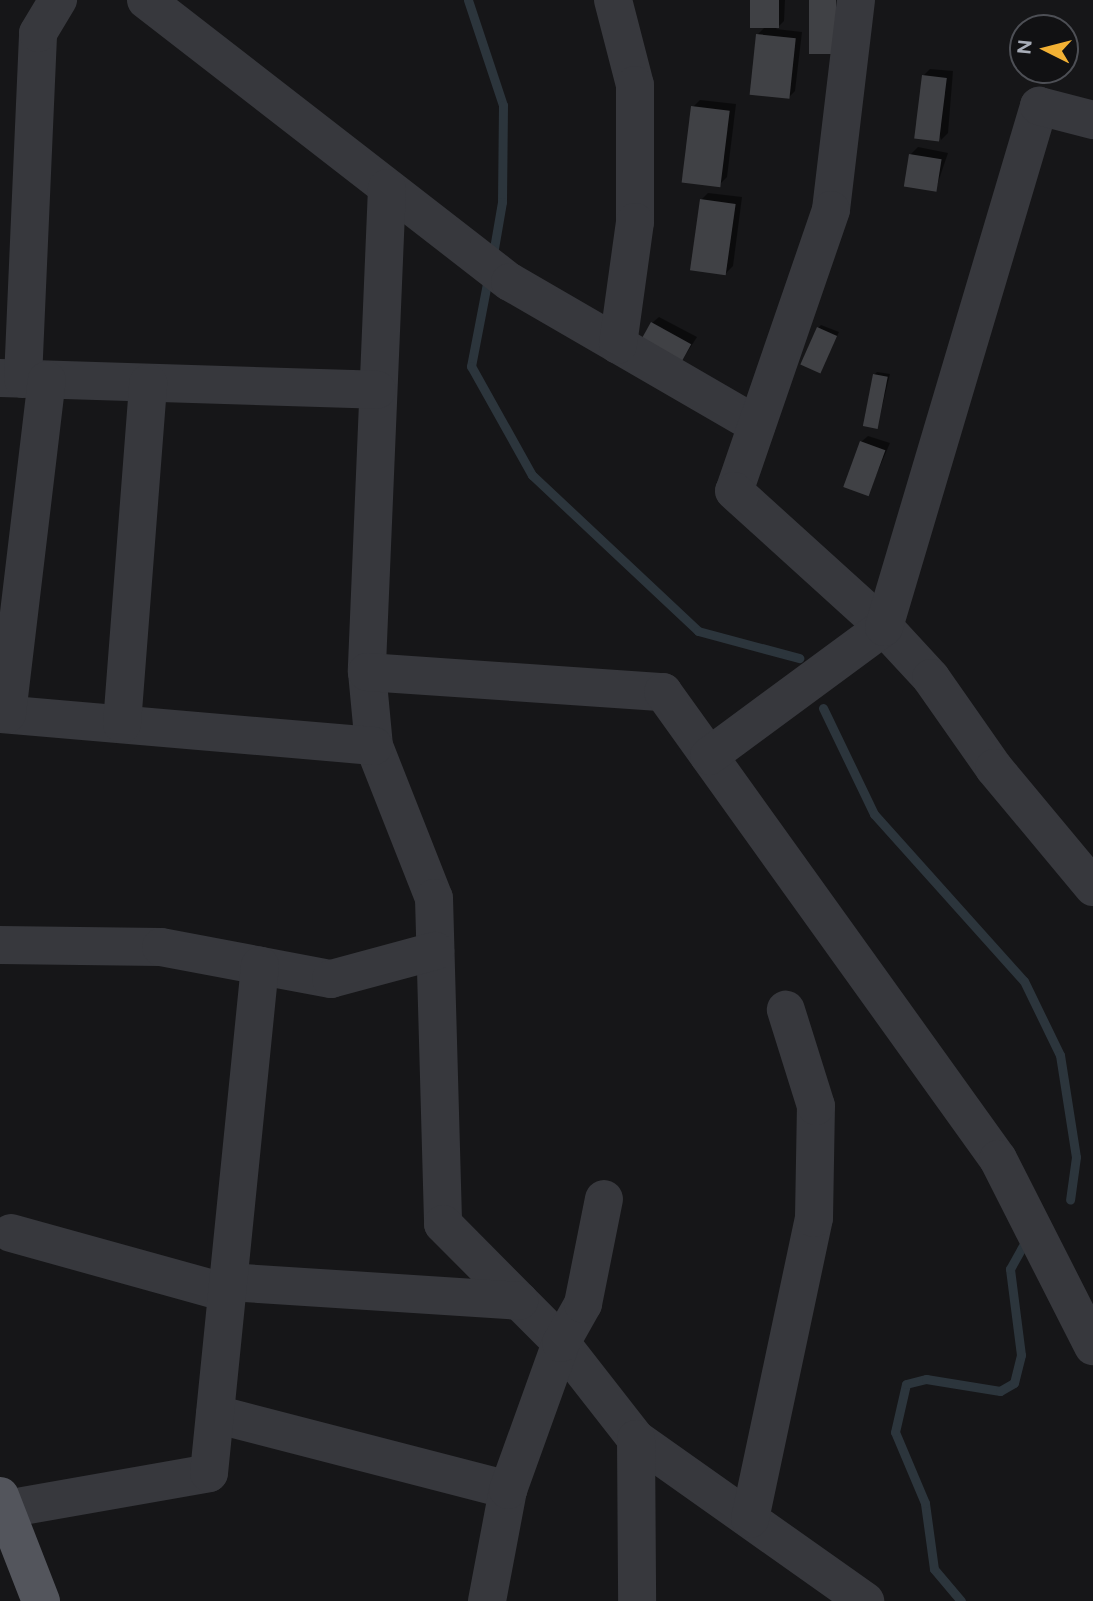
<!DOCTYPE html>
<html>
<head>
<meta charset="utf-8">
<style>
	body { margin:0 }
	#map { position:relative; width:1093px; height:1601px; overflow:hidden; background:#161618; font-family:Figtree,sans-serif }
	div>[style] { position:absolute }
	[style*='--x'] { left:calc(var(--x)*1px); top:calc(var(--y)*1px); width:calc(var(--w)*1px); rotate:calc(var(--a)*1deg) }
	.shadow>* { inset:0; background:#0007 }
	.stream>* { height:9px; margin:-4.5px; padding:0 4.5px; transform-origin:4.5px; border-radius:4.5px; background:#2c353c }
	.building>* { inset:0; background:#404145; transform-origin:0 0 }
	.minor>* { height:38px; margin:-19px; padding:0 19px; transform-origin:19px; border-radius:19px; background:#37383d }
	.major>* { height:38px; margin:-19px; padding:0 19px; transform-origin:19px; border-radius:19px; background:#53555c }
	span { translate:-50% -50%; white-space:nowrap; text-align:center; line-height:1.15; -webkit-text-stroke:5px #111113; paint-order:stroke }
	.north { position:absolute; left:1009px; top:14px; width:70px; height:70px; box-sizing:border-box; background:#111113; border:2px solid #4d4f55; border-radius:50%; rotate:276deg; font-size:19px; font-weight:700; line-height:28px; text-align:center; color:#a8adb8 }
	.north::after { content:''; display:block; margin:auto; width:24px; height:32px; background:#f2b134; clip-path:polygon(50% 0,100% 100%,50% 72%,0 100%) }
</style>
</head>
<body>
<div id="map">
	<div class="shadow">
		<i style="clip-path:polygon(752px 0,785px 0,784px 21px,776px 29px,802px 32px,795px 91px,788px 98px,758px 34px,765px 27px)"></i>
		<i style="clip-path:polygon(930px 69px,953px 71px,948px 133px,941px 140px,923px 76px)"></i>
		<i style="clip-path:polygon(700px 100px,736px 104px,727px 177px,720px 184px,693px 107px)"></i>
		<i style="clip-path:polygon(918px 147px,948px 153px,935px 191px,911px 154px)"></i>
		<i style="clip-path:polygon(708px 193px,742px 197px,733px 266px,726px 273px,701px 200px)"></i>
		<i style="clip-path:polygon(659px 317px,697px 337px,681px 362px,652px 323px)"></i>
		<i style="clip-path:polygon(821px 325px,839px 332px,820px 371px,818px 328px)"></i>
		<i style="clip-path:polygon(877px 372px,890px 374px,877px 428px,874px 375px)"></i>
		<i style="clip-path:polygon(868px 436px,890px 443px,868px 494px,861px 442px)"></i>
	</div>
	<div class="stream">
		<i style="--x:468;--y:0;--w:111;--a:71.6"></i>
		<i style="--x:503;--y:105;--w:97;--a:90.6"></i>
		<i style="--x:502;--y:202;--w:53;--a:99.8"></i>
		<i style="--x:488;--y:278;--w:90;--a:100.9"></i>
		<i style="--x:471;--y:366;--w:125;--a:60.8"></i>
		<i style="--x:532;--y:475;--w:228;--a:43.2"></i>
		<i style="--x:698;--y:631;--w:105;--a:15"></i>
		<i style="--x:823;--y:708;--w:118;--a:64.3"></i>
		<i style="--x:874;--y:814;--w:224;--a:48.1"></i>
		<i style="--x:1024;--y:981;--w:82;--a:64.1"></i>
		<i style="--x:1060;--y:1055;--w:103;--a:81.1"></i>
		<i style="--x:1076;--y:1157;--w:43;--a:97.9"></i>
		<i style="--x:961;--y:1601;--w:42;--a:-130.2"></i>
		<i style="--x:934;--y:1569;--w:67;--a:-97.8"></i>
		<i style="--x:925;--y:1503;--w:77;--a:-112.9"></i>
		<i style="--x:895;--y:1432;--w:49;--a:-77.1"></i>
		<i style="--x:906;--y:1384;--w:21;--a:-14"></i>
		<i style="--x:926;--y:1379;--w:75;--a:9.2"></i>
		<i style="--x:1000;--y:1391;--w:16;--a:-30"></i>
		<i style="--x:1014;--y:1383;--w:29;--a:-76"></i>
		<i style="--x:1021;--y:1355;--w:87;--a:-97.3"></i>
		<i style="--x:1010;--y:1269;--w:26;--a:-61"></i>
	</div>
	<div class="building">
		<i style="left:750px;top:0;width:29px;height:28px"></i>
		<i style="left:809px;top:0;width:27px;height:54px"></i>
		<i style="left:756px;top:34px;width:40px;height:61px;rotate:6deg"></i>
		<i style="left:922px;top:75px;width:25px;height:64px;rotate:7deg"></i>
		<i style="left:691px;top:106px;width:39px;height:77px;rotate:7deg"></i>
		<i style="left:909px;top:154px;width:33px;height:33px;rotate:9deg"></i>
		<i style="left:700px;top:199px;width:36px;height:72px;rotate:8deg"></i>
		<i style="left:651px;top:322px;width:46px;height:23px;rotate:29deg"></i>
		<i style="left:817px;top:327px;width:22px;height:41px;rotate:24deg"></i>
		<i style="left:873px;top:374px;width:15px;height:53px;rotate:11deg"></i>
		<i style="left:860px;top:441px;width:27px;height:49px;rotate:20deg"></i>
	</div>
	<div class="minor">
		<i style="--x:146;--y:0;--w:460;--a:37.8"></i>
		<i style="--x:510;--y:282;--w:285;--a:30.1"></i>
		<i style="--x:613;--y:0;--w:88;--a:75.5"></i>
		<i style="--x:635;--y:85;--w:137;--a:90"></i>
		<i style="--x:635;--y:222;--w:124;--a:97.9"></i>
		<i style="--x:856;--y:0;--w:211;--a:96.8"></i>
		<i style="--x:831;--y:210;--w:297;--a:109"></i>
		<i style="--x:734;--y:491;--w:202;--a:42.2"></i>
		<i style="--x:884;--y:627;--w:69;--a:47.3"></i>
		<i style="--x:931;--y:678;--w:110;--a:55"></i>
		<i style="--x:994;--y:768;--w:155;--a:50.2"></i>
		<i style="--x:387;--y:188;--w:484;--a:92.4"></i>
		<i style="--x:367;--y:672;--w:74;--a:84.6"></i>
		<i style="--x:374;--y:746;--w:163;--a:68.5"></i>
		<i style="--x:434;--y:898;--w:326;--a:88.4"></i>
		<i style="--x:443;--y:1224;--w:168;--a:45.2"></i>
		<i style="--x:561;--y:1343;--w:122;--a:52"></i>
		<i style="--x:636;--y:1439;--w:281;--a:35.3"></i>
		<i style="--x:0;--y:378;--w:377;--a:1.8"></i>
		<i style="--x:23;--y:379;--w:346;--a:-87.5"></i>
		<i style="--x:38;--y:33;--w:39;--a:-59"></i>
		<i style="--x:367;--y:672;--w:297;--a:3.9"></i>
		<i style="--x:663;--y:692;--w:575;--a:54.35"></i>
		<i style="--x:998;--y:1159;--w:210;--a:63.1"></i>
		<i style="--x:0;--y:714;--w:375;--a:4.9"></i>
		<i style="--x:7;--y:714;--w:336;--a:-83.2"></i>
		<i style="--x:122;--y:724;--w:342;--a:-85.6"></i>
		<i style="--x:709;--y:756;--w:217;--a:-36.4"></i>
		<i style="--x:884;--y:627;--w:544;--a:-73.43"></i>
		<i style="--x:1039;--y:106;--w:56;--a:14.5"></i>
		<i style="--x:0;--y:945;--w:161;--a:0.7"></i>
		<i style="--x:161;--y:947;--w:173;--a:10.7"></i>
		<i style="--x:331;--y:979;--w:108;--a:-15.1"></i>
		<i style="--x:11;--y:1233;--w:224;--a:15.5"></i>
		<i style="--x:228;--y:1282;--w:292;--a:3.7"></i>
		<i style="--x:215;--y:1414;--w:303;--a:14.5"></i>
		<i style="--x:636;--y:1439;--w:162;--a:89.6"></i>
		<i style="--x:0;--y:1510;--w:212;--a:-10"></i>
		<i style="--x:209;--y:1473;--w:510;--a:-84.26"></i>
		<i style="--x:750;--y:1519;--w:308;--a:-78"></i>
		<i style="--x:814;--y:1218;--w:112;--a:-89"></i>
		<i style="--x:816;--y:1106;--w:101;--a:-107.4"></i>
		<i style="--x:487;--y:1601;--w:113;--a:-79.3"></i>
		<i style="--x:508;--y:1490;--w:156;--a:-70.2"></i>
		<i style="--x:561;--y:1343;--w:45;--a:-60.6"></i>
		<i style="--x:583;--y:1304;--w:107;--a:-78.7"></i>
	</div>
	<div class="major">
		<i style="--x:0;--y:1496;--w:113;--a:68.7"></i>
	</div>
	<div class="north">N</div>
</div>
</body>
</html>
